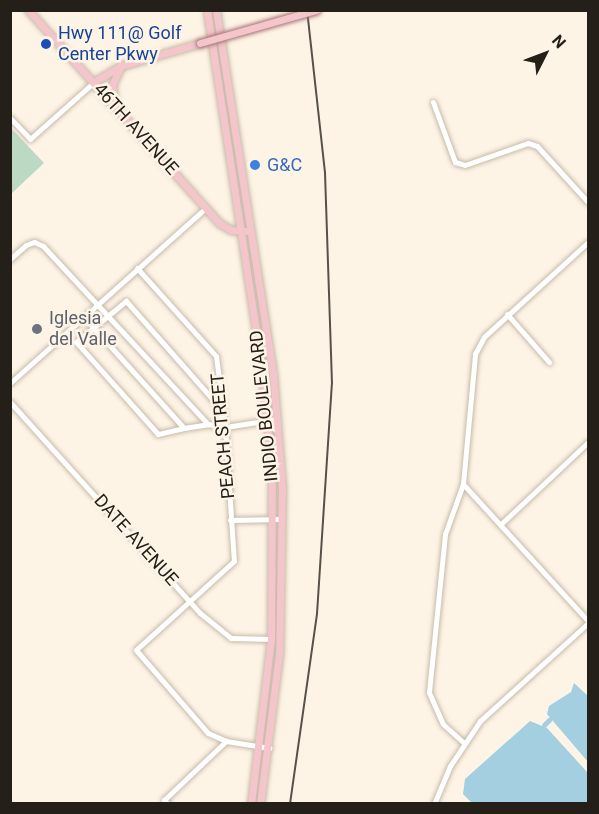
<!DOCTYPE html>
<html>
<head>
<meta charset="utf-8">
<style>
	body { margin:0 }
	#map { position:relative; width:599px; height:814px; overflow:hidden; background:#fef4e6; font-family:Roboto,sans-serif }
	div>[style] { position:absolute }
	[style*='--x'] { left:calc(var(--x)*1px); top:calc(var(--y)*1px); width:calc(var(--w)*1px); rotate:calc(var(--a)*1deg) }
	.green>* { inset:0; background:#bcd9c3 }
	.water>* { inset:0; background:#a4cfe0 }
	.canal>* { height:5px; margin:-2.5px; padding:0 2.5px; transform-origin:2.5px; border-radius:2.5px; background:#a4cfe0 }
	.roads { filter:drop-shadow(0 0 2px #c7bbaa) drop-shadow(0 0 2px #c7bbaa) }
	.minor>* { height:5px; margin:-2.5px; padding:0 2.5px; transform-origin:2.5px; border-radius:2.5px; background:#fff }
	.major>* { height:7px; margin:-3.5px; padding:0 3.5px; transform-origin:3.5px; border-radius:3.5px; background:#f4c5cb }
	.rail>* { height:1.5px; margin:-0.75px; padding:0 0.75px; transform-origin:0.75px; border-radius:0.75px; background:#575249 }
	.bridges { filter:drop-shadow(0 0 2px #a67377) drop-shadow(0 0 2px #a67377) }
	.major-bridge>* { height:7px; margin:-3.5px; padding:0 3.5px; transform-origin:3.5px; border-radius:3.5px; background:#f4c5cb }
	.dots>* { width:16px; height:16px; translate:-50% -50%; box-sizing:border-box; border:3px solid #fef4e6; border-radius:50% }
	span { translate:-50% -50%; white-space:nowrap; text-align:center; line-height:1.15; -webkit-text-stroke:5px #fef4e6; paint-order:stroke }
	.transit-label { font-size:18px; color:#164399 }
	.left { translate:0 -50%; text-align:left }
	.street-label { font-size:18px; color:#242019 }
	.shop-label { font-size:18px; color:#366cbe }
	.worship-label { font-size:18px; color:#5b616d }
	.frame { position:absolute; inset:0; border:12px solid #242019; pointer-events:none }
	.north { position:absolute; left:515px; top:24px; width:60px; height:60px; -webkit-text-stroke:4px #fef4e6; paint-order:stroke; rotate:48deg; font-size:16px; font-weight:700; line-height:24px; text-align:center; color:#242019 }
	.north::after { content:''; display:block; margin:auto; width:21px; height:27px; background:#242019; clip-path:polygon(50% 0,100% 100%,50% 72%,0 100%) }
</style>
</head>
<body>
<div id="map">
	<div class="green">
		<i style="clip-path:polygon(10px 127px,44px 163px,11px 194px,10px 194px)"></i>
	</div>
	<div class="water">
		<i style="clip-path:polygon(574px 683px,588px 696px,588px 762px,547px 714px,549px 706px,571px 692px)"></i>
		<i style="clip-path:polygon(530px 721px,547px 728px,588px 773px,588px 803px,472px 803px,463px 794px,465px 779px)"></i>
	</div>
	<div class="canal">
		<i style="--x:544;--y:725;--w:8;--a:-45"></i>
	</div>
	<div class="roads">
		<div class="minor">
			<i style="--x:433;--y:102;--w:64;--a:69.9"></i>
			<i style="--x:455;--y:162;--w:10;--a:17"></i>
			<i style="--x:465;--y:165;--w:67;--a:-19.2"></i>
			<i style="--x:528;--y:143;--w:9;--a:18"></i>
			<i style="--x:537;--y:146;--w:76;--a:47.7"></i>
			<i style="--x:10;--y:118;--w:29;--a:46"></i>
			<i style="--x:30;--y:139;--w:86;--a:-41.7"></i>
			<i style="--x:10;--y:259;--w:21;--a:-41"></i>
			<i style="--x:26;--y:245;--w:9;--a:-21"></i>
			<i style="--x:34;--y:242;--w:10;--a:24"></i>
			<i style="--x:43;--y:246;--w:243;--a:47.2"></i>
			<i style="--x:137;--y:268;--w:118;--a:48.1"></i>
			<i style="--x:216;--y:356;--w:72;--a:82.8"></i>
			<i style="--x:225;--y:427;--w:134;--a:86.2"></i>
			<i style="--x:234;--y:561;--w:132;--a:137.8"></i>
			<i style="--x:136;--y:650;--w:110;--a:49.1"></i>
			<i style="--x:208;--y:733;--w:20;--a:24"></i>
			<i style="--x:226;--y:741;--w:44;--a:9.2"></i>
			<i style="--x:507;--y:314;--w:64;--a:48.8"></i>
			<i style="--x:84;--y:317;--w:149;--a:48"></i>
			<i style="--x:184;--y:428;--w:24;--a:-9"></i>
			<i style="--x:208;--y:424;--w:17;--a:10"></i>
			<i style="--x:225;--y:427;--w:53;--a:-8.7"></i>
			<i style="--x:10;--y:383;--w:263;--a:-41.8"></i>
			<i style="--x:10;--y:402;--w:284;--a:48"></i>
			<i style="--x:200;--y:613;--w:40;--a:39"></i>
			<i style="--x:231;--y:638;--w:41;--a:1.4"></i>
			<i style="--x:184;--y:428;--w:27;--a:167"></i>
			<i style="--x:158;--y:434;--w:123;--a:-131.7"></i>
			<i style="--x:76;--y:342;--w:65;--a:-39.4"></i>
			<i style="--x:126;--y:301;--w:135;--a:48.6"></i>
			<i style="--x:215;--y:402;--w:19;--a:69"></i>
			<i style="--x:463;--y:484;--w:185;--a:47.6"></i>
			<i style="--x:230;--y:520;--w:52;--a:-1.1"></i>
			<i style="--x:501;--y:524;--w:120;--a:-43.3"></i>
			<i style="--x:464;--y:743;--w:28;--a:-138"></i>
			<i style="--x:443;--y:724;--w:35;--a:-114"></i>
			<i style="--x:429;--y:692;--w:159;--a:-84.2"></i>
			<i style="--x:445;--y:534;--w:53;--a:-70.2"></i>
			<i style="--x:463;--y:484;--w:131;--a:-84.7"></i>
			<i style="--x:475;--y:354;--w:19;--a:-62"></i>
			<i style="--x:484;--y:337;--w:141;--a:-42.4"></i>
			<i style="--x:168;--y:804;--w:6;--a:-135"></i>
			<i style="--x:164;--y:800;--w:86;--a:-43.6"></i>
			<i style="--x:434;--y:804;--w:41;--a:-67.2"></i>
			<i style="--x:450;--y:766;--w:54;--a:-56.3"></i>
			<i style="--x:480;--y:721;--w:146;--a:-42.2"></i>
		</div>
		<div class="major">
			<i style="--x:28;--y:10;--w:286;--a:48.1"></i>
			<i style="--x:219;--y:223;--w:14;--a:30"></i>
			<i style="--x:231;--y:230;--w:15;--a:4"></i>
			<i style="--x:207;--y:10;--w:365;--a:81.3"></i>
			<i style="--x:262;--y:371;--w:96;--a:84"></i>
			<i style="--x:272;--y:466;--w:173;--a:90.3"></i>
			<i style="--x:271;--y:639;--w:166;--a:96.9"></i>
			<i style="--x:216;--y:10;--w:368;--a:81.1"></i>
			<i style="--x:273;--y:374;--w:114;--a:85.5"></i>
			<i style="--x:282;--y:488;--w:166;--a:91"></i>
			<i style="--x:279;--y:654;--w:151;--a:97.2"></i>
			<i style="--x:94;--y:82;--w:31;--a:-31"></i>
			<i style="--x:121;--y:66;--w:82;--a:-16.2"></i>
			<i style="--x:114;--y:103;--w:18;--a:-96"></i>
			<i style="--x:112;--y:85;--w:21;--a:-65"></i>
		</div>
	</div>
	<div class="rail">
		<i style="--x:290;--y:804;--w:192;--a:-81.9"></i>
		<i style="--x:317;--y:614;--w:230;--a:-86.3"></i>
		<i style="--x:332;--y:384;--w:211;--a:-91.9"></i>
		<i style="--x:325;--y:173;--w:164;--a:-96.3"></i>
	</div>
	<div class="bridges">
		<div class="major-bridge">
			<i style="--x:200;--y:43;--w:121;--a:-15.9"></i>
		</div>
	</div>
	<div class="dots">
		<i style="left:46px;top:44px;background:#1a4fb4"></i>
		<i style="left:255px;top:165px;background:#3f7fe0"></i>
		<i style="left:37px;top:329px;background:#6b7280"></i>
	</div>
	<div class="transit-label">
		<span class="left" style="left:58px;top:44px">Hwy 111@ Golf<br>Center Pkwy</span>
	</div>
	<div class="street-label">
		<span style="left:136px;top:129px;rotate:48deg">46TH AVENUE</span>
		<span style="left:264px;top:406px;rotate:-96deg">INDIO BOULEVARD</span>
		<span style="left:223px;top:436px;rotate:-95deg">PEACH STREET</span>
		<span style="left:136px;top:540px;rotate:48deg">DATE AVENUE</span>
	</div>
	<div class="shop-label">
		<span class="left" style="left:267px;top:165px">G&amp;C</span>
	</div>
	<div class="worship-label">
		<span class="left" style="left:49px;top:329px">Iglesia<br>del Valle</span>
	</div>
	<div class="frame"></div>
	<div class="north">N</div>
</div>
</body>
</html>
